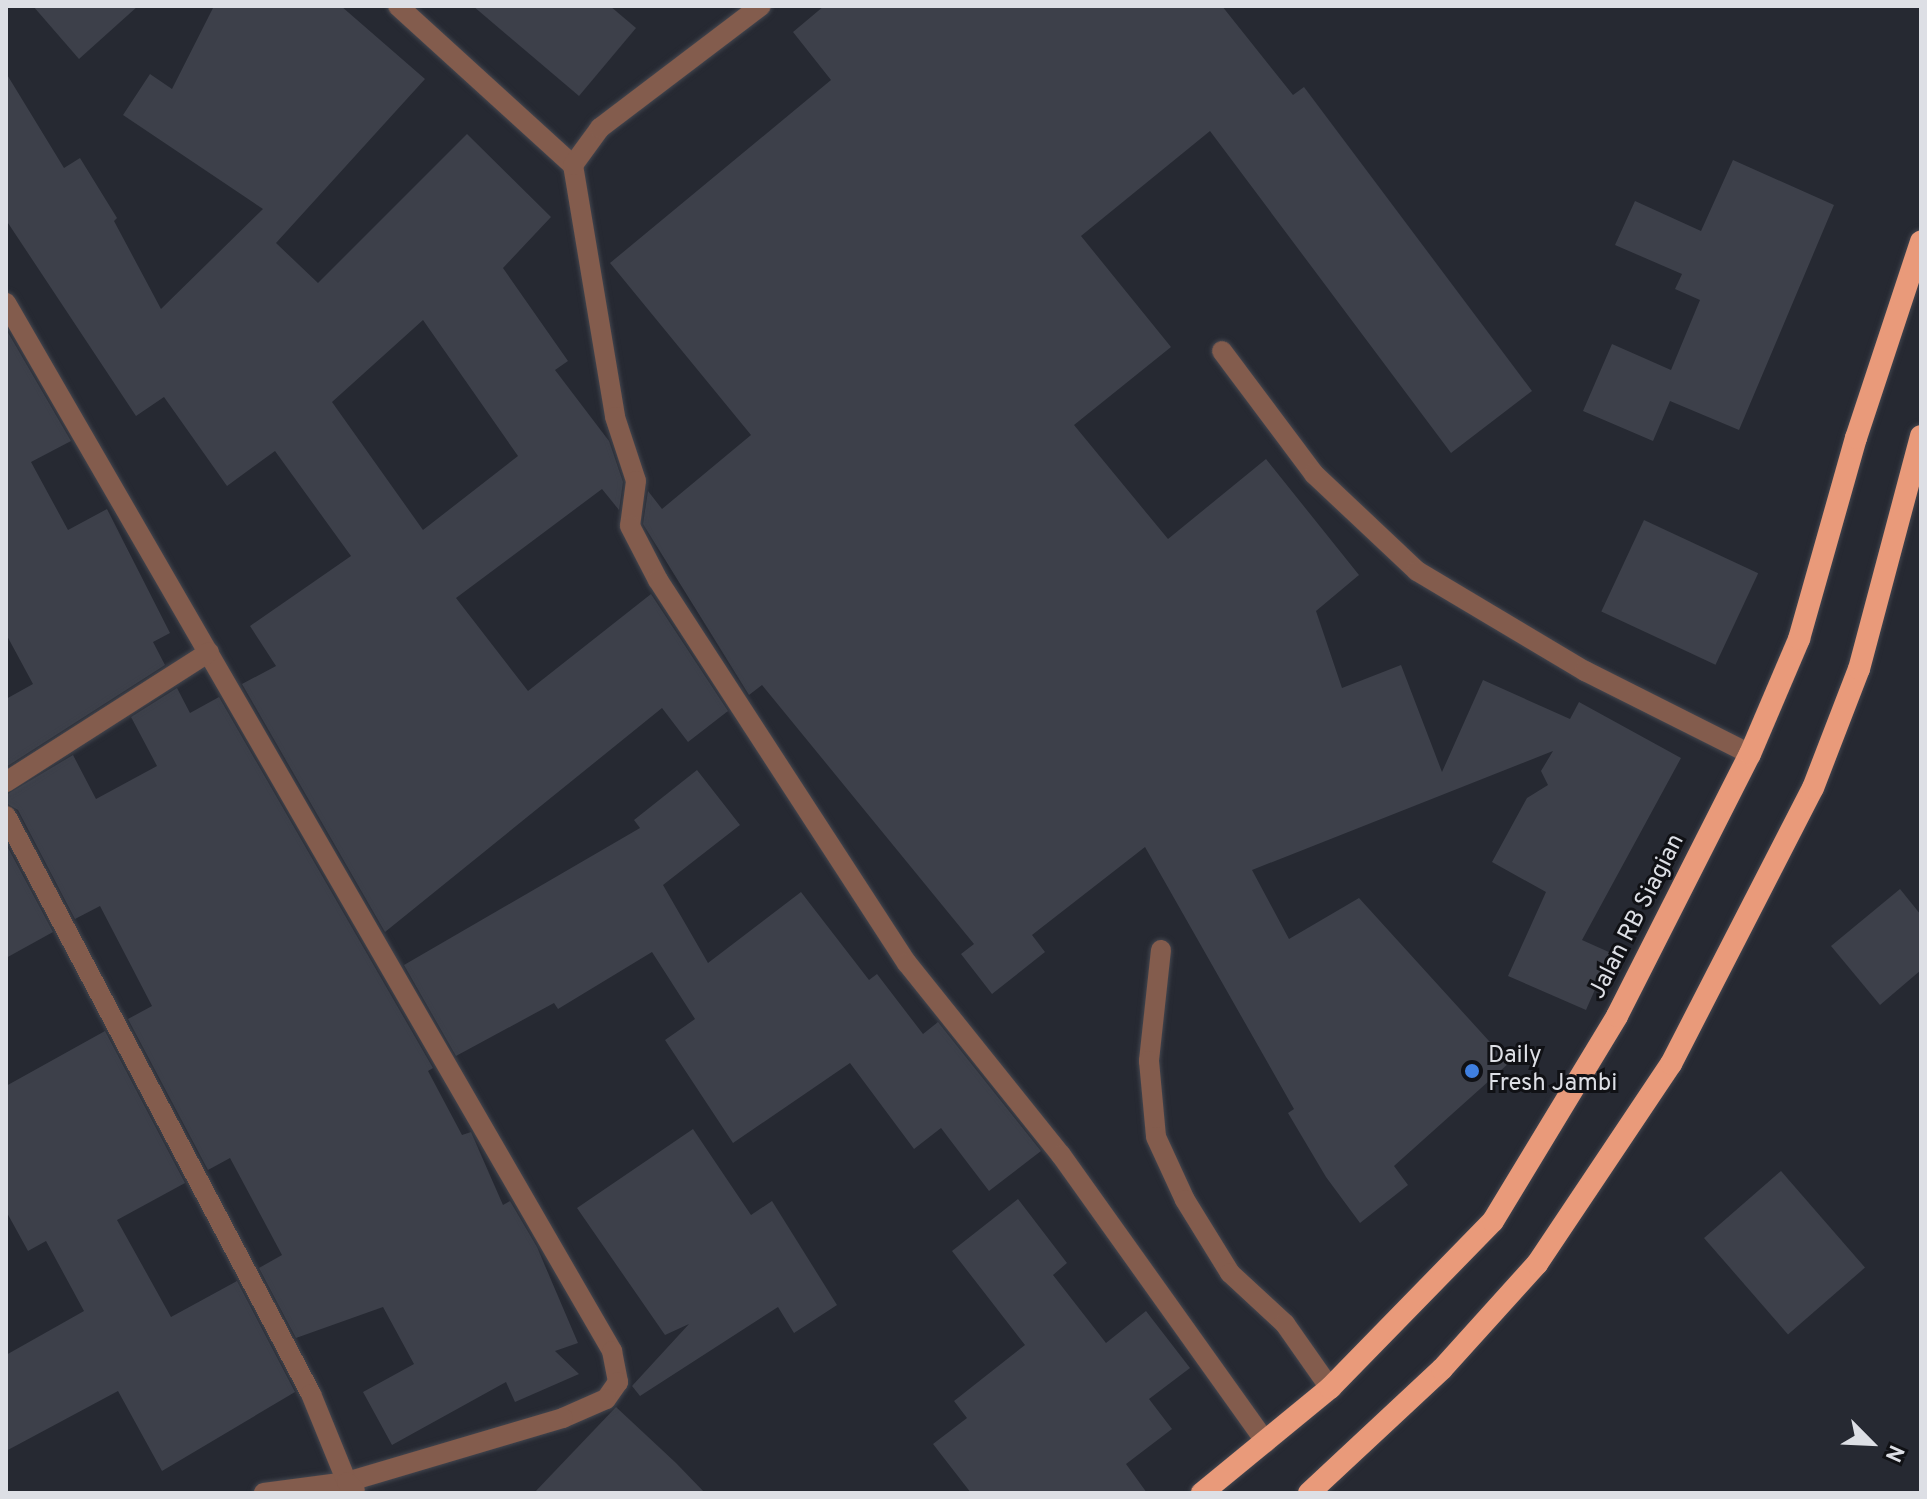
<!DOCTYPE html>
<style>
body{margin:0}
#map{position:relative;width:1927px;height:1499px;overflow:hidden;background:#262932;font-family:Overpass,sans-serif}
div>[style]{position:absolute}
.building>*{inset:0;background:#3d404a;transform-origin:0 0}
.roads{filter:drop-shadow(0 0 2px #43464f) drop-shadow(0 0 2px #43464f)}
.service>*{height:20px;margin:-10px;padding:0 10px;transform-origin:10px;border-radius:10px;background:#835c4d}
.minor>*{height:20px;margin:-10px;padding:0 10px;transform-origin:10px;border-radius:10px;background:#835c4d}
.trunk>*{height:22px;margin:-11px;padding:0 11px;transform-origin:11px;border-radius:11px;background:#e99a7a}
.dots>*{width:22px;height:22px;translate:-50% -50%;box-sizing:border-box;border:4px solid #101115;border-radius:50%}
span{translate:-50% -50%;white-space:nowrap;text-align:center;line-height:1.15;-webkit-text-stroke:6px #101115;paint-order:stroke}
.street-label{font-size:24px;color:#dddfe5}
.poi-label{font-size:24px;color:#dddfe5}
.left{translate:0 -50%;text-align:left}
.frame{position:absolute;inset:0;border:8px solid #dddfe5;pointer-events:none}
.north{position:absolute;left:1831px;top:1403px;width:80px;height:80px;-webkit-text-stroke:6px #101115;paint-order:stroke;rotate:114deg;font-size:22px;font-weight:700;line-height:32px;text-align:center;color:#dddfe5}
.north::after{content:'';display:block;margin:auto;width:28px;height:36px;background:#dddfe5;clip-path:polygon(50% 0,100% 100%,50% 72%,0 100%)}
</style>
<div id="map">
<div class="building">
<div style="clip-path:polygon(33px 6px,138px 6px,79px 59px)"></div>
<div style="clip-path:polygon(evenodd,214px 6px,341px 6px,425px 79px,276px 243px,318px 283px,467px 134px,551px 217px,503px 268px,568px 361px,555px 370px,609px 441px,623px 482px,619px 510px,602px 489px,456px 598px,528px 691px,651px 594px,728px 711px,688px 742px,662px 708px,385px 932px,242px 684px,276px 666px,250px 626px,351px 556px,275px 451px,227px 486px,164px 397px,136px 416px,6px 220px,6px 73px,64px 168px,80px 158px,117px 218px,114px 221px,161px 309px,263px 209px,123px 115px,150px 74px,172px 89px,214px 6px,423px 320px,518px 456px,423px 530px,332px 402px,423px 320px)"></div>
<div style="clip-path:polygon(473px 6px,610px 6px,636px 28px,579px 96px)"></div>
<div style="clip-path:polygon(824px 6px,1222px 6px,1293px 95px,1304px 87px,1532px 391px,1451px 453px,1210px 131px,1081px 236px,1171px 347px,1074px 425px,1168px 539px,1266px 459px,1359px 575px,1316px 611px,1342px 688px,1401px 665px,1442px 772px,1483px 680px,1570px 719px,1579px 702px,1681px 758px,1582px 940px,1611px 953px,1586px 1010px,1508px 976px,1546px 892px,1492px 862px,1527px 798px,1548px 785px,1541px 771px,1553px 751px,1252px 870px,1289px 939px,1359px 898px,1509px 1063px,1394px 1166px,1408px 1185px,1360px 1223px,1326px 1177px,1288px 1113px,1294px 1109px,1145px 847px,1032px 935px,1045px 952px,992px 994px,961px 954px,974px 944px,762px 685px,749px 695px,643px 524px,648px 491px,662px 509px,751px 435px,610px 263px,831px 80px,793px 32px)"></div>
<div style="clip-path:polygon(1733px 160px,1834px 205px,1739px 430px,1670px 401px,1653px 441px,1583px 411px,1612px 344px,1671px 370px,1700px 300px,1675px 289px,1682px 274px,1615px 245px,1635px 201px,1701px 231px)"></div>
<div style="clip-path:polygon(6px 329px,71px 441px,31px 462px,68px 530px,107px 509px,170px 633px,153px 642px,165px 665px,6px 767px,6px 699px,33px 684px,6px 634px)"></div>
<div style="left:1644px;top:520px;width:126px;height:101px;rotate:25deg"></div>
<div style="clip-path:polygon(177px 688px,190px 713px,219px 697px,433px 1068px,428px 1071px,462px 1135px,471px 1132px,503px 1205px,510px 1201px,537px 1247px,578px 1343px,555px 1351px,579px 1374px,515px 1402px,506px 1382px,392px 1445px,363px 1392px,414px 1364px,383px 1307px,296px 1338px,259px 1268px,282px 1255px,230px 1158px,208px 1170px,128px 1019px,152px 1006px,100px 906px,75px 919px,18px 810px,6px 803px,6px 795px,73px 755px,96px 799px,157px 766px,131px 717px)"></div>
<div style="clip-path:polygon(697px 770px,740px 825px,663px 885px,708px 963px,801px 892px,869px 980px,877px 974px,923px 1034px,938px 1022px,1041px 1151px,989px 1191px,941px 1128px,914px 1149px,850px 1063px,733px 1143px,665px 1040px,695px 1019px,652px 952px,558px 1009px,554px 1003px,456px 1056px,404px 965px,640px 828px,634px 820px)"></div>
<div style="clip-path:polygon(6px 844px,53px 932px,6px 958px)"></div>
<div style="clip-path:polygon(1900px 889px,1921px 915px,1921px 970px,1880px 1005px,1831px 946px)"></div>
<div style="clip-path:polygon(105px 1031px,185px 1183px,117px 1220px,171px 1317px,237px 1281px,295px 1392px,162px 1471px,118px 1391px,6px 1451px,6px 1355px,84px 1311px,46px 1241px,28px 1251px,6px 1211px,6px 1086px)"></div>
<div style="clip-path:polygon(693px 1129px,751px 1215px,772px 1201px,837px 1305px,794px 1333px,778px 1307px,640px 1396px,632px 1386px,689px 1324px,665px 1335px,577px 1208px)"></div>
<div style="left:1781px;top:1171px;width:128px;height:102px;rotate:49deg"></div>
<div style="clip-path:polygon(1018px 1199px,1067px 1263px,1053px 1275px,1106px 1343px,1146px 1311px,1190px 1368px,1149px 1399px,1172px 1429px,1126px 1464px,1147px 1493px,971px 1493px,933px 1444px,967px 1418px,954px 1401px,1025px 1345px,952px 1251px)"></div>
<div style="clip-path:polygon(616px 1407px,676px 1463px,705px 1493px,534px 1493px)"></div>
</div>
<div class="roads">
<div class="service">
<div style="left:1222px;top:351px;width:154px;rotate:53.2deg"></div>
<div style="left:1314px;top:474px;width:141px;rotate:43.3deg"></div>
<div style="left:1417px;top:571px;width:196px;rotate:30.8deg"></div>
<div style="left:1585px;top:671px;width:185px;rotate:26.7deg"></div>
<div style="left:1161px;top:950px;width:112px;rotate:96.2deg"></div>
<div style="left:1149px;top:1061px;width:76px;rotate:84.7deg"></div>
<div style="left:1156px;top:1137px;width:69px;rotate:65.3deg"></div>
<div style="left:1185px;top:1200px;width:86px;rotate:58.3deg"></div>
<div style="left:1230px;top:1273px;width:75px;rotate:42.8deg"></div>
<div style="left:1285px;top:1324px;width:78px;rotate:54.9deg"></div>
</div>
<div class="minor">
<div style="left:398px;top:6px;width:236px;rotate:42.3deg"></div>
<div style="left:573px;top:165px;width:255px;rotate:80.5deg"></div>
<div style="left:615px;top:417px;width:67px;rotate:71.8deg"></div>
<div style="left:636px;top:481px;width:45px;rotate:97.6deg"></div>
<div style="left:630px;top:526px;width:61px;rotate:62.6deg"></div>
<div style="left:658px;top:580px;width:457px;rotate:57deg"></div>
<div style="left:907px;top:963px;width:246px;rotate:51.3deg"></div>
<div style="left:1061px;top:1155px;width:353px;rotate:54.5deg"></div>
<div style="left:573px;top:165px;width:46px;rotate:-53.9deg"></div>
<div style="left:600px;top:128px;width:202px;rotate:-37.2deg"></div>
<div style="left:6px;top:303px;width:1211px;rotate:59.96deg"></div>
<div style="left:612px;top:1351px;width:32px;rotate:79deg"></div>
<div style="left:618px;top:1382px;width:21px;rotate:125deg"></div>
<div style="left:606px;top:1399px;width:47px;rotate:156.2deg"></div>
<div style="left:563px;top:1418px;width:225px;rotate:163.5deg"></div>
<div style="left:347px;top:1482px;width:84px;rotate:172.5deg"></div>
<div style="left:6px;top:782px;width:241px;rotate:-32.6deg"></div>
<div style="left:6px;top:816px;width:654px;rotate:62.18deg"></div>
<div style="left:311px;top:1394px;width:95px;rotate:67.8deg"></div>
<div style="left:347px;top:1482px;width:11px;rotate:45deg"></div>
</div>
<div class="trunk">
<div style="left:1202px;top:1493px;width:166px;rotate:-39.4deg"></div>
<div style="left:1330px;top:1388px;width:233px;rotate:-45.7deg"></div>
<div style="left:1493px;top:1221px;width:240px;rotate:-58.8deg"></div>
<div style="left:1617px;top:1016px;width:294px;rotate:-63.1deg"></div>
<div style="left:1750px;top:754px;width:125px;rotate:-66.9deg"></div>
<div style="left:1799px;top:639px;width:209px;rotate:-74.2deg"></div>
<div style="left:1856px;top:438px;width:207px;rotate:-71.7deg"></div>
<div style="left:1309px;top:1493px;width:182px;rotate:-43deg"></div>
<div style="left:1442px;top:1369px;width:142px;rotate:-47.9deg"></div>
<div style="left:1537px;top:1264px;width:241px;rotate:-56.2deg"></div>
<div style="left:1671px;top:1064px;width:310px;rotate:-62.8deg"></div>
<div style="left:1813px;top:788px;width:128px;rotate:-68.9deg"></div>
<div style="left:1859px;top:669px;width:241px;rotate:-75.1deg"></div>
</div>
</div>
<div class="dots">
<div style="left:1472px;top:1071px;background:#3f7fe0"></div>
</div>
<div class="street-label">
<span style="left:1638px;top:917px;rotate:-63deg">Jalan RB Siagian</span>
</div>
<div class="poi-label">
<span class="left" style="left:1488px;top:1071px">Daily<br>Fresh Jambi</span>
</div>
<div class="frame"></div>
<div class="north">N</div>
</div>
